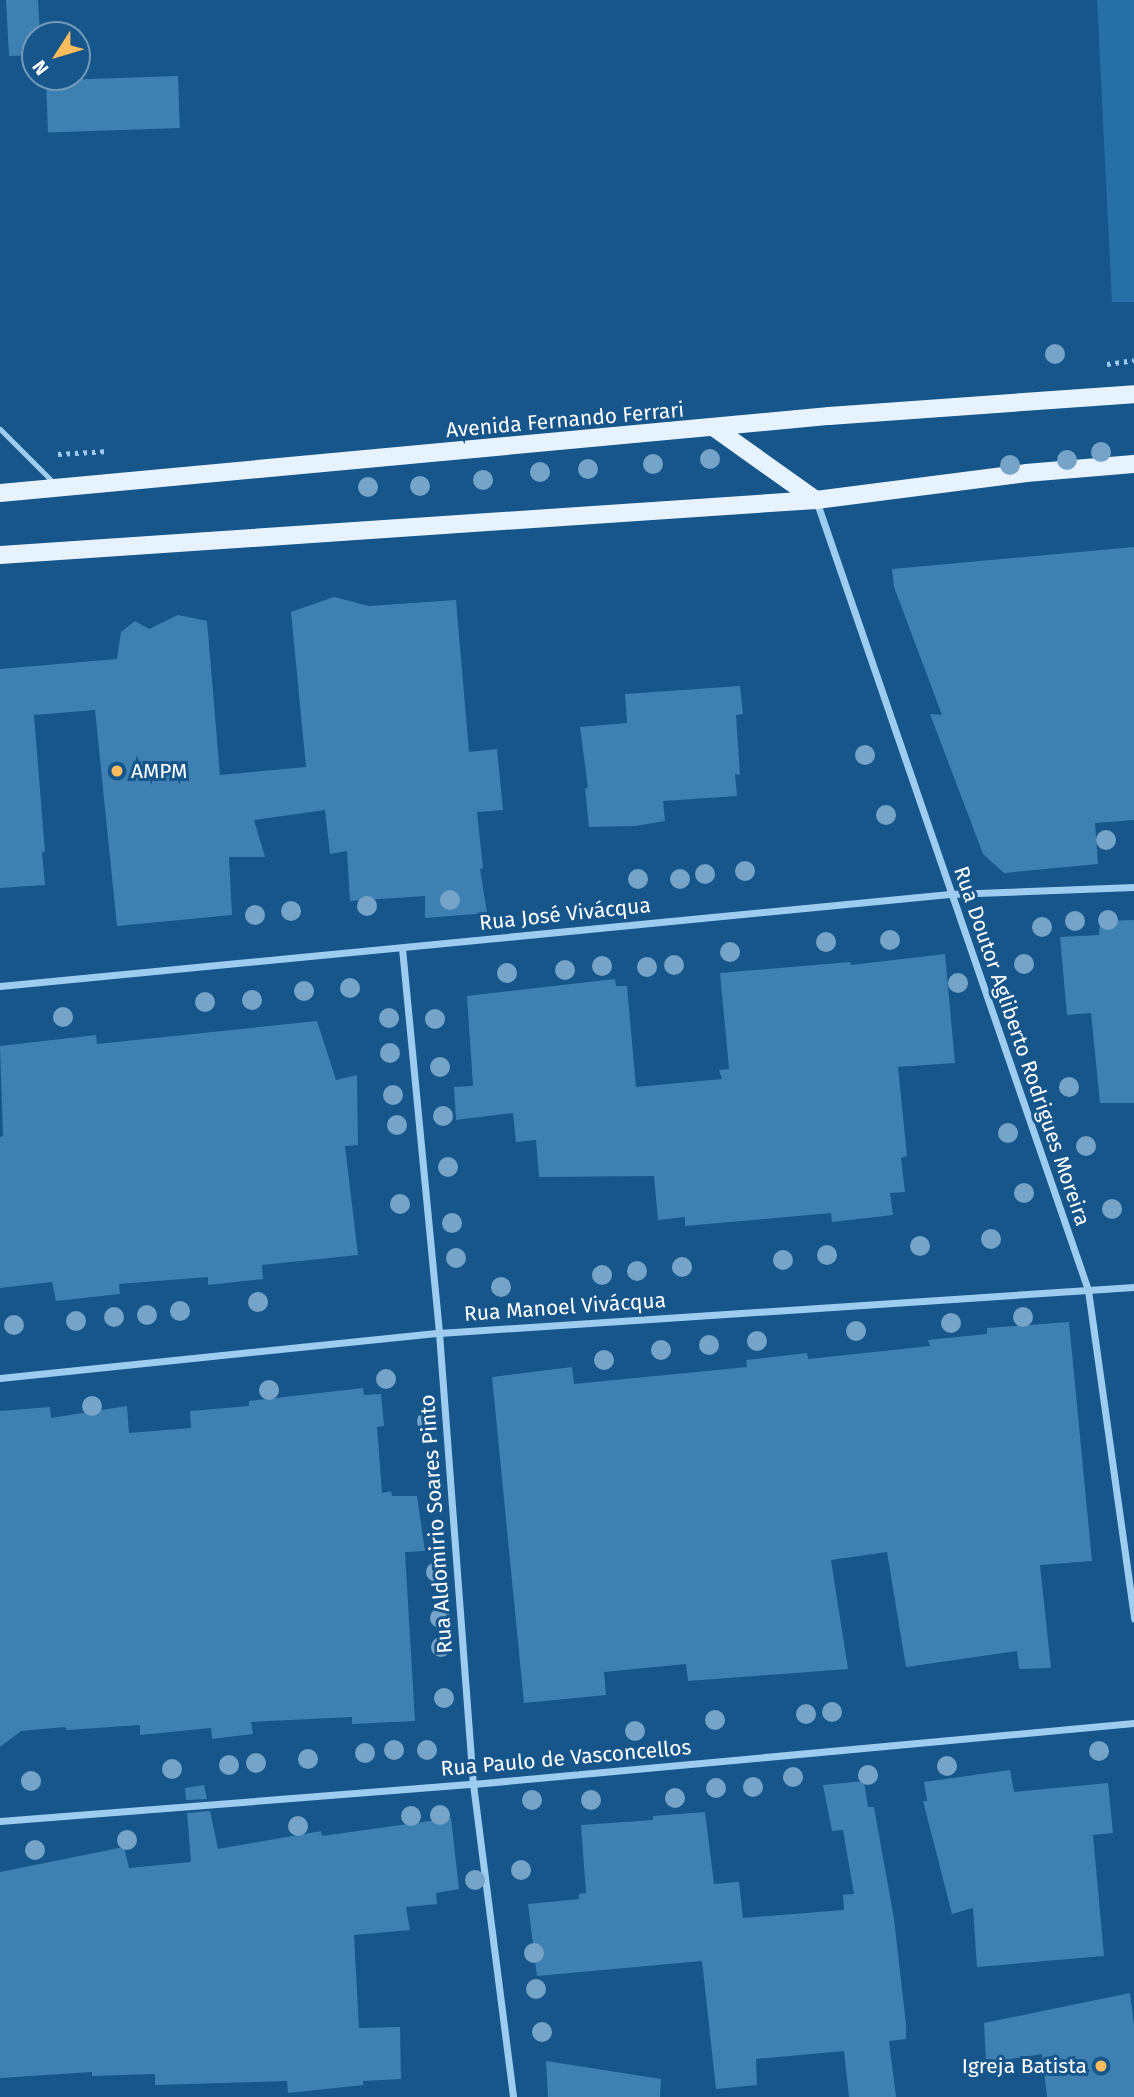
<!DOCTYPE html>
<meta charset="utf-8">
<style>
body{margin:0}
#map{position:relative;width:1134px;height:2097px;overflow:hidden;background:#16568a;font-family:"Fira Sans",sans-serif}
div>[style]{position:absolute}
.green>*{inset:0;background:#266fa7}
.building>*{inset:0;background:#3e80b2;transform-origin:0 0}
.path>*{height:4.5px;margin-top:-2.25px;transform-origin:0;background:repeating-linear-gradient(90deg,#9eccef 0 3.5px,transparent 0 8.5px)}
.lane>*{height:5px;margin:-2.5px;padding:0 2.5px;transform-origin:2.5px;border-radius:2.5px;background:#9eccef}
.street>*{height:7px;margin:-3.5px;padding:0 3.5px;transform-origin:3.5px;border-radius:3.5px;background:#9eccef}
.primary>*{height:18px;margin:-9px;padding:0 9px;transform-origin:9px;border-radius:9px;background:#e6f3ff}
.trees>*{width:20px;height:20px;margin:-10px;border-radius:50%;background:#76a4c8}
.dots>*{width:19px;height:19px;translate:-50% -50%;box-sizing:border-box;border:4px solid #16568a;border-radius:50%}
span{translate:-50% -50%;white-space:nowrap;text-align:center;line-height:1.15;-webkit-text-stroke:6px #16568a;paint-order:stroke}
.street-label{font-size:21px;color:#fff}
.poi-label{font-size:21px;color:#fff}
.left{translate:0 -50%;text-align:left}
.right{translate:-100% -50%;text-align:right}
.north{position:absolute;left:21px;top:21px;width:70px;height:70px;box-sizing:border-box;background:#16568a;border:2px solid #739ab9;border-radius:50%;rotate:233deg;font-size:19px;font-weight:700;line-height:28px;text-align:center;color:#fff}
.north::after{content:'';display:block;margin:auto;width:24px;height:32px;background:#ffbc5c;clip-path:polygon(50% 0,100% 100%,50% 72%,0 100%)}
</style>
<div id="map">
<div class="green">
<div style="clip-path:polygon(1097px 0,1134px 0,1134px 302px,1112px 302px)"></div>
</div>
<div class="building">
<div style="clip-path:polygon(6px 0,38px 0,40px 35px,35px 35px,35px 55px,9px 56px)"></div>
<div style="left:178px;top:76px;width:52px;height:132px;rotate:88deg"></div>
<div style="clip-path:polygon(1134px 547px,1134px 820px,1095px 823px,1098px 864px,1004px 873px,983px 854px,930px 714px,942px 715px,894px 587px,892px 569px)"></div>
<div style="clip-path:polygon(334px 597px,369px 606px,456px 600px,469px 752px,497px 749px,503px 810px,477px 812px,483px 868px,480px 869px,487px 913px,425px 918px,425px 896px,350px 901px,347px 851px,330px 854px,325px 810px,254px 820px,265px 857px,229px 857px,232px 915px,117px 926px,95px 710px,34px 715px,45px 852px,42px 852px,45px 885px,0 888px,0 669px,117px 659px,121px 632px,135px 621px,149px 629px,178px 615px,207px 621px,220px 775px,306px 767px,291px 612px)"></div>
<div style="clip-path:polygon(740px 686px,743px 714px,736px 715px,740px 775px,735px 774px,737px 796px,663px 801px,665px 821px,635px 826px,589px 827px,585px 788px,588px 788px,580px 727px,627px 723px,625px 694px)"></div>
<div style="clip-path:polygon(1134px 920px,1134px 1103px,1100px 1103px,1091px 1013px,1067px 1015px,1060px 937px,1099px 935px,1100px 921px)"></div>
<div style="clip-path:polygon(945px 954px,955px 1063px,898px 1067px,907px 1156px,901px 1158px,905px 1192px,890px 1193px,893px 1215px,832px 1222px,831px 1213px,685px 1226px,685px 1217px,658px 1220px,654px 1176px,539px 1177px,536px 1140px,516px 1142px,513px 1113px,456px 1120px,454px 1087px,473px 1086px,467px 996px,615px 979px,616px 986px,627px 986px,636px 1087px,722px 1079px,719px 1070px,729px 1069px,720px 973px,850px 962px,851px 965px)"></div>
<div style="clip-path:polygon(317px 1021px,336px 1080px,357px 1075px,358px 1145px,345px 1146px,358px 1255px,262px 1265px,263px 1279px,208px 1285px,208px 1277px,119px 1284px,120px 1294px,56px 1301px,52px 1282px,0 1288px,0 1137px,3px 1136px,0 1046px,96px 1035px,97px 1044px)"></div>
<div style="clip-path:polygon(1069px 1322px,1092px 1561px,1040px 1565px,1051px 1668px,1019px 1669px,1017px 1651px,906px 1667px,887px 1552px,831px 1560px,848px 1669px,688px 1681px,686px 1664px,604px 1672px,606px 1695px,524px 1703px,492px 1377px,572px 1367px,574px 1384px,747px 1367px,746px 1360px,807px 1353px,808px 1359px,930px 1346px,928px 1340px,987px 1334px,987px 1328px)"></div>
<div style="clip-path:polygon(363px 1388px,364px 1395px,381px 1394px,384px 1426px,377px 1427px,382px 1493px,391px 1491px,392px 1496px,417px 1496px,425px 1551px,405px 1552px,415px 1721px,352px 1724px,352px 1717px,251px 1722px,253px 1734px,212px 1739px,211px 1728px,140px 1735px,140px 1725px,67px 1730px,65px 1727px,21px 1731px,0 1747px,0 1411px,50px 1407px,51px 1418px,127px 1406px,129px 1433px,191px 1428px,190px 1411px,249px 1406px,249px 1401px)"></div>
<div style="clip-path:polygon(1010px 1770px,1014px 1792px,1108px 1783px,1113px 1833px,1093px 1835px,1104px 1956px,977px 1967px,973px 1908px,952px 1914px,923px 1801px,927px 1801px,924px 1782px)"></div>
<div style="clip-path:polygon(864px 1781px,868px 1807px,874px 1807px,894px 1919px,906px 2024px,906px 2039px,889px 2041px,896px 2097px,849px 2097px,844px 2051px,756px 2059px,757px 2085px,716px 2089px,702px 1961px,537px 1976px,528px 1904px,579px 1899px,579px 1894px,586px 1893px,581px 1825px,653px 1820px,653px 1816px,705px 1812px,714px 1884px,739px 1882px,743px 1918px,844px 1910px,843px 1895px,854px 1894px,843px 1830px,832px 1831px,823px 1785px)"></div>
<div style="clip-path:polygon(204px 1785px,207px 1799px,186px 1800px,185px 1788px)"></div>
<div style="clip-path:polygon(210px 1811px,218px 1849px,321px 1831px,322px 1836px,451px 1818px,459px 1889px,436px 1893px,437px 1904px,406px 1907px,410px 1930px,354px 1935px,359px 2028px,400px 2027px,401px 2079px,363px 2081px,363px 2085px,288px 2093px,287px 2081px,155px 2085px,155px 2074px,92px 2076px,92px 2072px,0 2078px,0 1872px,124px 1847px,129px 1868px,191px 1862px,187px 1813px)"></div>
<div style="clip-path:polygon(1130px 1993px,1134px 2025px,1134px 2097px,1047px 2097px,1042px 2054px,986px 2063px,984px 2023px)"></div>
<div style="clip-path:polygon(546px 2061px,661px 2079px,660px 2097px,548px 2097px)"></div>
</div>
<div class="path">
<div style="left:1107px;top:364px;width:27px;rotate:-8deg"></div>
<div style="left:58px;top:454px;width:51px;rotate:-3.4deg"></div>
</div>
<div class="lane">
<div style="left:0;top:429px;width:76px;rotate:45deg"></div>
</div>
<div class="street">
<div style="left:816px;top:500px;width:836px;rotate:71deg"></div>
<div style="left:1088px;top:1290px;width:332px;rotate:82deg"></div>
<div style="left:402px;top:948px;width:387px;rotate:84.5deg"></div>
<div style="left:439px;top:1333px;width:452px;rotate:85.7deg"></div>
<div style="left:473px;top:1784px;width:316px;rotate:82.7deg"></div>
<div style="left:0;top:986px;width:954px;rotate:-5.53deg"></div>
<div style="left:950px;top:894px;width:184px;rotate:-2.2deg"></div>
<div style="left:0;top:1378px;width:441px;rotate:-5.9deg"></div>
<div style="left:439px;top:1333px;width:697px;rotate:-3.79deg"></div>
<div style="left:0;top:1821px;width:474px;rotate:-4.5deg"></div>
<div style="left:473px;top:1784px;width:664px;rotate:-5.27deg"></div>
</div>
<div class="primary">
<div style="left:716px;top:429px;width:123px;rotate:35.4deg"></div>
<div style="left:0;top:493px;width:833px;rotate:-5.31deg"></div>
<div style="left:829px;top:416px;width:306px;rotate:-4.1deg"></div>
<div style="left:0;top:555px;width:818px;rotate:-3.86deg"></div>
<div style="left:816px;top:500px;width:212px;rotate:-7.3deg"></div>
<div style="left:1026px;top:473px;width:108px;rotate:-4.8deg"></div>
</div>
<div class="trees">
<div style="left:1055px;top:354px"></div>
<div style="left:1101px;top:452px"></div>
<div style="left:710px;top:459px"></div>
<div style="left:1067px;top:460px"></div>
<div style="left:653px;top:464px"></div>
<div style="left:1010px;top:465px"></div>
<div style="left:588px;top:469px"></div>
<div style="left:540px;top:472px"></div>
<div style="left:483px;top:480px"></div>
<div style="left:420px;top:486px"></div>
<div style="left:368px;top:487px"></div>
<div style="left:865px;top:755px"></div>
<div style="left:886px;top:815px"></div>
<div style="left:1106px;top:840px"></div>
<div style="left:745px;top:871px"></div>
<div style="left:705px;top:874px"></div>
<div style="left:638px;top:879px"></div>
<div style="left:680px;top:879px"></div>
<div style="left:450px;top:900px"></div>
<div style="left:367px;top:906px"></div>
<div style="left:291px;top:911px"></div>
<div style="left:255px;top:915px"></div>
<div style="left:1108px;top:920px"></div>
<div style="left:1075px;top:921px"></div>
<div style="left:1042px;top:927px"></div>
<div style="left:890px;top:940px"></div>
<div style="left:826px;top:942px"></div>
<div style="left:730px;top:952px"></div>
<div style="left:1024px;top:964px"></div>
<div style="left:674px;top:965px"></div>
<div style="left:602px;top:966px"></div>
<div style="left:647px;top:967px"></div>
<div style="left:565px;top:970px"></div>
<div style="left:507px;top:973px"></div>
<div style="left:958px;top:983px"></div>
<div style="left:350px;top:988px"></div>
<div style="left:304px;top:991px"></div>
<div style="left:252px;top:1000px"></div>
<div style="left:205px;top:1002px"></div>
<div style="left:63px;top:1017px"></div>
<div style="left:389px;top:1018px"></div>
<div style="left:435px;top:1019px"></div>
<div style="left:390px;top:1053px"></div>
<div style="left:440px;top:1067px"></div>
<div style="left:1069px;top:1087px"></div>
<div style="left:393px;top:1095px"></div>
<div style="left:443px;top:1116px"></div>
<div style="left:397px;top:1125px"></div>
<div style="left:1008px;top:1133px"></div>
<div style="left:1086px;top:1146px"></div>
<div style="left:448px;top:1167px"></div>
<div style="left:1024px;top:1193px"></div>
<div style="left:400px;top:1204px"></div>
<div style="left:1112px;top:1209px"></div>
<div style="left:452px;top:1223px"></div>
<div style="left:991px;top:1239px"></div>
<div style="left:920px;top:1246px"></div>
<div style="left:827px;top:1255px"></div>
<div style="left:456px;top:1258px"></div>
<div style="left:783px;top:1260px"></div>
<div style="left:682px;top:1267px"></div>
<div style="left:637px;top:1271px"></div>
<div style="left:602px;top:1275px"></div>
<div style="left:501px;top:1287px"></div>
<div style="left:258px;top:1302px"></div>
<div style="left:180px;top:1311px"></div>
<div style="left:147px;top:1315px"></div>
<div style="left:114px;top:1317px"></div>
<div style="left:1023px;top:1317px"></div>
<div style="left:76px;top:1321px"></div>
<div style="left:951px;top:1323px"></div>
<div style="left:14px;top:1325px"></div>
<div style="left:856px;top:1331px"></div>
<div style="left:757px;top:1341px"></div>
<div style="left:709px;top:1345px"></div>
<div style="left:661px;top:1350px"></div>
<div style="left:604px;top:1360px"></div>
<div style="left:386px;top:1379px"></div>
<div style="left:269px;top:1390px"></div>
<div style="left:92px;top:1406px"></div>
<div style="left:427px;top:1421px"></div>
<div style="left:436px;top:1572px"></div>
<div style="left:440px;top:1618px"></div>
<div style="left:441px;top:1647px"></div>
<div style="left:444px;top:1698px"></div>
<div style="left:832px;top:1712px"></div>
<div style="left:806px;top:1714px"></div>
<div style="left:715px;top:1720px"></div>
<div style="left:635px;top:1731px"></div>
<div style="left:394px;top:1750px"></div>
<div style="left:427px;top:1750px"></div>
<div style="left:1099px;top:1751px"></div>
<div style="left:365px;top:1753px"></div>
<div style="left:308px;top:1759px"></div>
<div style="left:256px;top:1763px"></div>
<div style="left:229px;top:1765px"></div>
<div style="left:947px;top:1766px"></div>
<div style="left:172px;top:1769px"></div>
<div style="left:868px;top:1775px"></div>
<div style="left:793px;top:1777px"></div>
<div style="left:31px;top:1781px"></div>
<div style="left:753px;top:1787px"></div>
<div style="left:716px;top:1788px"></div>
<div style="left:675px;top:1798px"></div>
<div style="left:532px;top:1800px"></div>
<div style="left:591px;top:1800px"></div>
<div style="left:440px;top:1815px"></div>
<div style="left:411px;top:1816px"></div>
<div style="left:298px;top:1826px"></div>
<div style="left:127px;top:1840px"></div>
<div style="left:35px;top:1850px"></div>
<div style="left:521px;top:1870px"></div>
<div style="left:475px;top:1880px"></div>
<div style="left:534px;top:1953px"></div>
<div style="left:536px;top:1989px"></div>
<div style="left:542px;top:2032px"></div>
</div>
<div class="dots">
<div style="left:117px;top:771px;background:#ffbc5c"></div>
<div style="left:1101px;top:2066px;background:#ffbc5c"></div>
</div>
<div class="street-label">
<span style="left:565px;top:420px;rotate:-5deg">Avenida Fernando Ferrari</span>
<span style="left:565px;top:914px;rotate:-6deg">Rua José Vivácqua</span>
<span style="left:1022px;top:1046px;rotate:71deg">Rua Doutor Agliberto Rodrigues Moreira</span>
<span style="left:565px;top:1307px;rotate:-4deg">Rua Manoel Vivácqua</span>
<span style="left:436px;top:1524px;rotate:-94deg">Rua Aldomirio Soares Pinto</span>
<span style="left:566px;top:1758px;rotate:-5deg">Rua Paulo de Vasconcellos</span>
</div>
<div class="poi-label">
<span class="left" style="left:131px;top:771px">AMPM</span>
<span class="right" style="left:1087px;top:2066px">Igreja Batista</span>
</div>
<div class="north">N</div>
</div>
